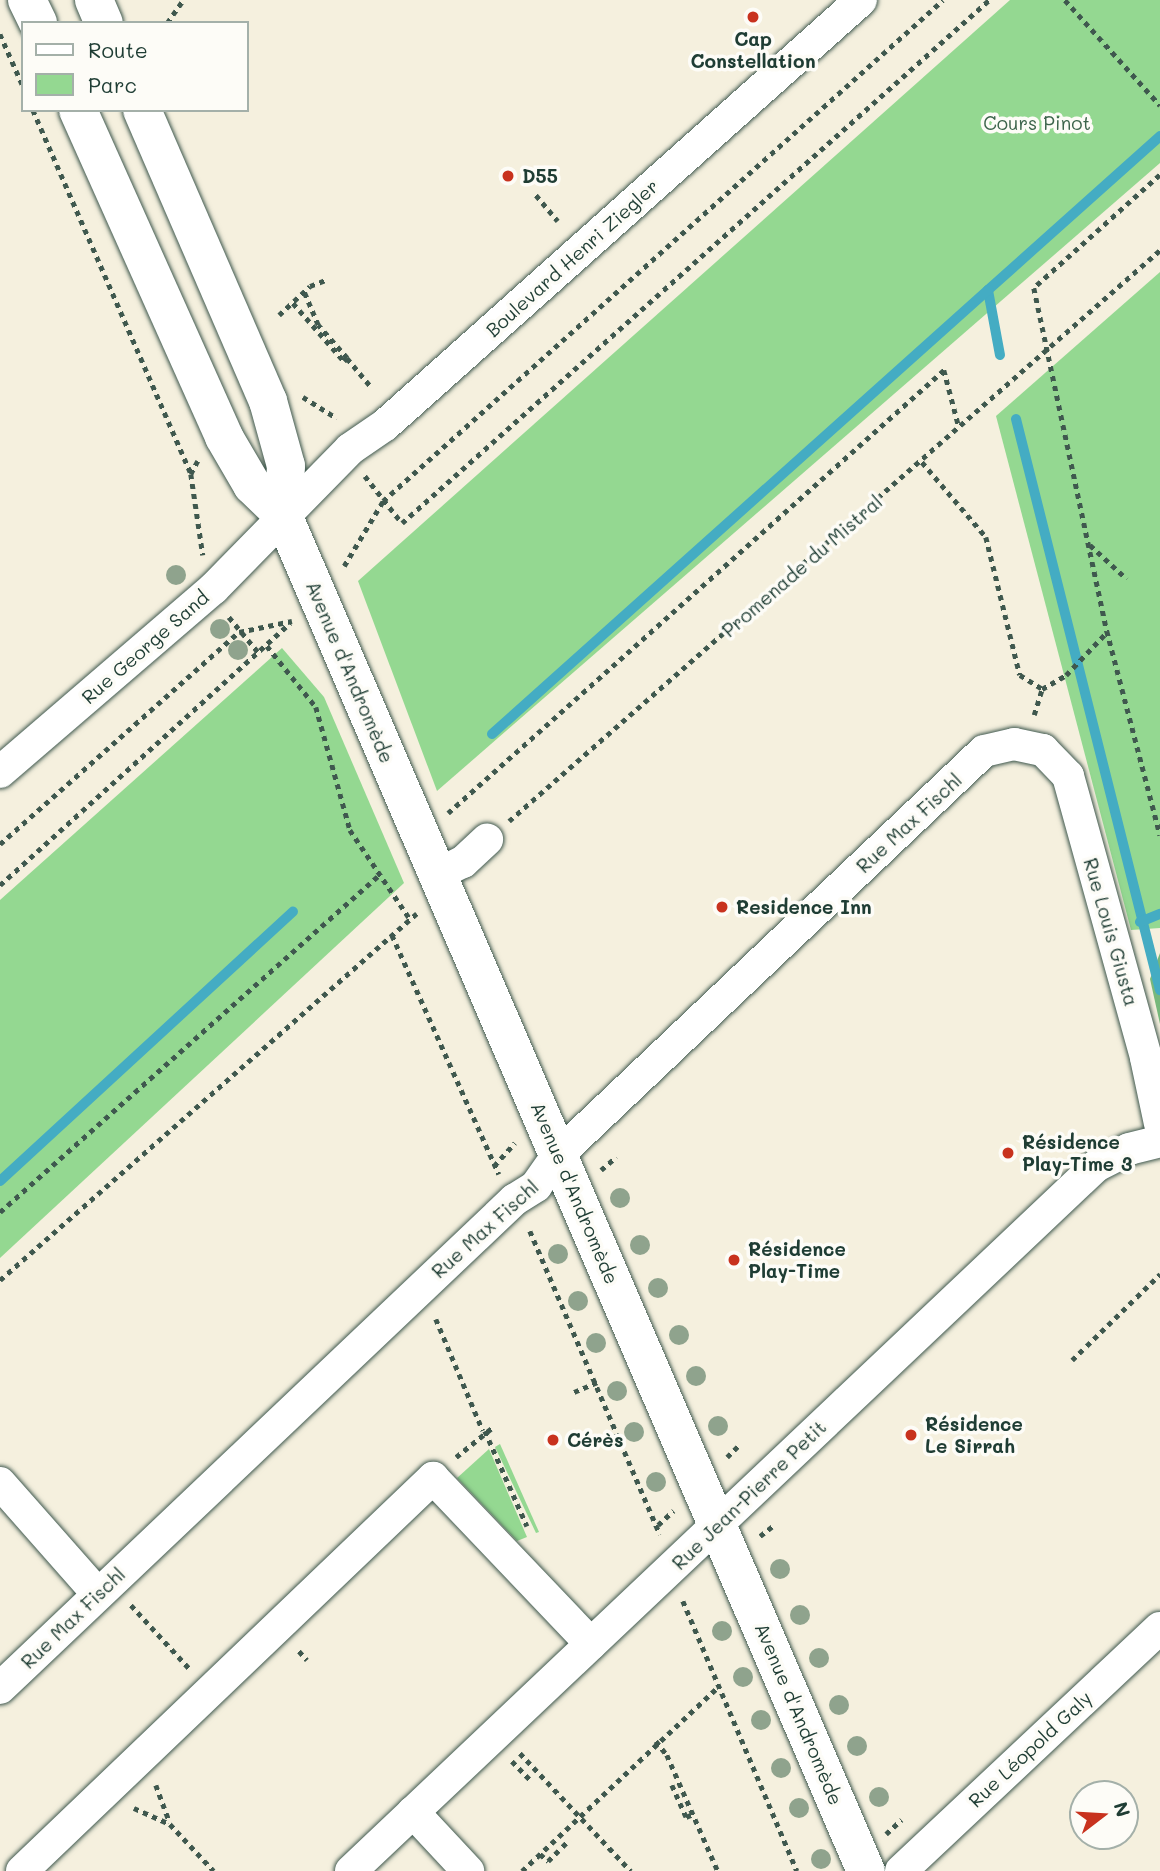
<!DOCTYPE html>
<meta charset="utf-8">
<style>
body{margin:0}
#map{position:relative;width:1160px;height:1871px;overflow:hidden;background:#f5f0de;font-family:Mali,sans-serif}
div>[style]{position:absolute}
.green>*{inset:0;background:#94d891}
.forest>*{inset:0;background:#77b87b}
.stream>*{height:10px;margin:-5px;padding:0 5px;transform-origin:5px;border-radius:5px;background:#44acc3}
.path>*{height:4.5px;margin-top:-2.25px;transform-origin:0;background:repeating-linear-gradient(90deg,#3f584e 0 5px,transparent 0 10px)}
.roads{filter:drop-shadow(0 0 2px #3f584e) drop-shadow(0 0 2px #3f584e)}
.street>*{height:32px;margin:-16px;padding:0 16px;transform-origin:16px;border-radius:16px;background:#fff}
.secondary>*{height:38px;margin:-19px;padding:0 19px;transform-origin:19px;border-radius:19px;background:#fff}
.trees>*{width:20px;height:20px;margin:-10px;border-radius:50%;background:#8fa38d}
.dots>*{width:19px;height:19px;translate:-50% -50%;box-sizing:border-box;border:4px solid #fdfcf7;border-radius:50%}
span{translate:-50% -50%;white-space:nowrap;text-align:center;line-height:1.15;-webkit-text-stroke:7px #fdfcf7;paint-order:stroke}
.poi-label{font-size:19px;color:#1f3d34;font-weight:700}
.left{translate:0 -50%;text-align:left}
.park-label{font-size:19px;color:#3c644b}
.street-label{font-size:19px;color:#1f3d34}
.legend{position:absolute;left:21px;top:21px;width:228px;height:91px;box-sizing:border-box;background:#fdfcf7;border:2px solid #a4b0a9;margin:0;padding:9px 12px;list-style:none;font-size:21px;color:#1f3d34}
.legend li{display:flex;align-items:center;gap:14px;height:35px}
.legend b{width:35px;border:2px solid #a4b0a9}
.north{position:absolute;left:1069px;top:1780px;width:70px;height:70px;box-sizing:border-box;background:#fdfcf7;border:2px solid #a4b0a9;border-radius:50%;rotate:73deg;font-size:19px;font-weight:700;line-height:28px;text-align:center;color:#1f3d34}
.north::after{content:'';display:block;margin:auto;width:24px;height:32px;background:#c8321e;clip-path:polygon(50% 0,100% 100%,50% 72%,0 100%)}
</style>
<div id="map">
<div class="green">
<div style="clip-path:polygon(1010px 0,1160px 0,1160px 163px,437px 791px,358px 581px)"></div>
<div style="clip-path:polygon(1160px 272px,1160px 928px,1131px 930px,996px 416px)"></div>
<div style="clip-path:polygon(282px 648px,324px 697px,404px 883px,0 1258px,0 900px)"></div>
<div style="clip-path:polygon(500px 1444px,539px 1532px,536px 1533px,495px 1447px)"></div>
<div style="clip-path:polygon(489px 1449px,527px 1537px,517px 1541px,457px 1478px)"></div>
</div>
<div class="forest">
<div style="clip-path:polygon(1160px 953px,1160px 1024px,1150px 979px)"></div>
</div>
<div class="stream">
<div style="left:1000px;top:355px;width:66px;rotate:-100.5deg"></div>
<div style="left:988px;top:290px;width:231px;rotate:-41.8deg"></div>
<div style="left:1016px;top:419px;width:589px;rotate:75.85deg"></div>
<div style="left:492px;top:734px;width:666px;rotate:-41.83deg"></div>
<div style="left:1140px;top:922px;width:22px;rotate:-22deg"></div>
<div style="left:0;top:1181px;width:398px;rotate:-42.6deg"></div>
</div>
<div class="path">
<div style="left:1065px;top:0;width:142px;rotate:47.9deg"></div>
<div style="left:167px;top:23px;width:28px;rotate:-55deg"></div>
<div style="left:0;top:34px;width:57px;rotate:66.1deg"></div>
<div style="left:33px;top:110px;width:397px;rotate:66.5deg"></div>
<div style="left:1160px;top:175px;width:169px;rotate:138.1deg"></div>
<div style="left:1034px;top:288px;width:351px;rotate:78deg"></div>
<div style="left:1107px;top:631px;width:211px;rotate:75.4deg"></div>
<div style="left:536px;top:195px;width:34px;rotate:50deg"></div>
<div style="left:293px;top:303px;width:77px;rotate:48.7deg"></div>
<div style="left:344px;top:361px;width:4px;rotate:-45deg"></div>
<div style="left:347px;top:358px;width:44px;rotate:-131.3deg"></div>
<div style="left:318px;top:325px;width:36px;rotate:-113deg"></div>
<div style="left:279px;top:315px;width:42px;rotate:-43.1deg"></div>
<div style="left:310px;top:286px;width:17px;rotate:-21deg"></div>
<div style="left:347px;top:358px;width:39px;rotate:50deg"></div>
<div style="left:303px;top:397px;width:40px;rotate:32deg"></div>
<div style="left:198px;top:461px;width:15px;rotate:118deg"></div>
<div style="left:191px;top:474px;width:82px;rotate:81.6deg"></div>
<div style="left:922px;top:462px;width:99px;rotate:49.5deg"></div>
<div style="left:986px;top:537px;width:142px;rotate:76.2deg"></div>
<div style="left:1020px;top:675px;width:26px;rotate:32deg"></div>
<div style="left:1042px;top:689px;width:28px;rotate:-30deg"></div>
<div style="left:1066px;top:675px;width:59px;rotate:-46.4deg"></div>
<div style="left:365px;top:476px;width:60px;rotate:51.8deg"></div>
<div style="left:402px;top:523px;width:786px;rotate:-41.7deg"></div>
<div style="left:1090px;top:545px;width:50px;rotate:42.6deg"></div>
<div style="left:344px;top:566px;width:76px;rotate:-59deg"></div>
<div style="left:383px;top:501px;width:751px;rotate:-41.82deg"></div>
<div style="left:229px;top:617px;width:47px;rotate:50.2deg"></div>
<div style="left:267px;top:646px;width:78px;rotate:51.2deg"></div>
<div style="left:316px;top:707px;width:128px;rotate:74.5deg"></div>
<div style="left:350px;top:830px;width:107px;rotate:56deg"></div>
<div style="left:1034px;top:715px;width:27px;rotate:-73deg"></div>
<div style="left:448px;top:813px;width:665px;rotate:-41.77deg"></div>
<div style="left:944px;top:370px;width:59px;rotate:75.3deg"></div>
<div style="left:509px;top:821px;width:866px;rotate:-41.25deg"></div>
<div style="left:0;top:844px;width:319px;rotate:-41.6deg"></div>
<div style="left:239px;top:632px;width:54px;rotate:-11.7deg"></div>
<div style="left:0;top:885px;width:391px;rotate:-42.1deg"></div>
<div style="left:392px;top:935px;width:262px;rotate:65.9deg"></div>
<div style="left:494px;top:1166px;width:31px;rotate:-48deg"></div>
<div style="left:601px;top:1170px;width:20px;rotate:-41deg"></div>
<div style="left:0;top:1212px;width:507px;rotate:-41.64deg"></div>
<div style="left:530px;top:1231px;width:330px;rotate:66.8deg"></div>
<div style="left:0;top:1280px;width:555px;rotate:-41.35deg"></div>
<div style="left:436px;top:1319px;width:121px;rotate:67.2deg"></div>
<div style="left:1072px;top:1360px;width:123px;rotate:-44.3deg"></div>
<div style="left:574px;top:1392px;width:25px;rotate:-23deg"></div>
<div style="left:485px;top:1431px;width:104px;rotate:66.1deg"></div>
<div style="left:456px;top:1457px;width:48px;rotate:-39deg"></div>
<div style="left:727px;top:1457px;width:17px;rotate:-45deg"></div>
<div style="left:658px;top:1525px;width:21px;rotate:-43deg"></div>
<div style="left:760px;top:1536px;width:16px;rotate:-38deg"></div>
<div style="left:683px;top:1601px;width:293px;rotate:67.1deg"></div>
<div style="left:131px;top:1605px;width:86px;rotate:47.4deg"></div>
<div style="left:299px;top:1651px;width:12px;rotate:48deg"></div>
<div style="left:656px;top:1741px;width:18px;rotate:52deg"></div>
<div style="left:667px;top:1755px;width:127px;rotate:66.3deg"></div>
<div style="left:520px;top:1753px;width:162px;rotate:46.8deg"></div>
<div style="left:512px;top:1761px;width:28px;rotate:46deg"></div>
<div style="left:156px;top:1785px;width:40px;rotate:69.8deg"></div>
<div style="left:672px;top:1785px;width:35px;rotate:66deg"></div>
<div style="left:686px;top:1817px;width:8px;rotate:-23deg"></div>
<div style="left:134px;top:1808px;width:39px;rotate:24deg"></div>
<div style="left:170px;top:1824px;width:64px;rotate:46.9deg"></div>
<div style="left:886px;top:1834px;width:21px;rotate:-43deg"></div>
<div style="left:540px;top:1854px;width:11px;rotate:41deg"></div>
<div style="left:548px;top:1861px;width:30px;rotate:-45deg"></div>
<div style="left:522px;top:1871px;width:270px;rotate:-43.2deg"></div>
</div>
<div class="roads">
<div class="street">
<div style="left:0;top:772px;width:281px;rotate:-40.7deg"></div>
<div style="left:213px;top:589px;width:196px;rotate:-45.6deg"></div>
<div style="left:350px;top:449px;width:42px;rotate:-34.4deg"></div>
<div style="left:385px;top:425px;width:638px;rotate:-41.76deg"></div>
<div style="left:438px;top:874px;width:28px;rotate:-26deg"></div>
<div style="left:463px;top:862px;width:33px;rotate:-43deg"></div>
<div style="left:0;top:1483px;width:148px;rotate:48.6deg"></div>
<div style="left:0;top:1688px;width:709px;rotate:-43.51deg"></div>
<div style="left:514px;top:1200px;width:26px;rotate:-32deg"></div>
<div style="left:536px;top:1186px;width:38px;rotate:-55deg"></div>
<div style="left:558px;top:1155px;width:587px;rotate:-43.48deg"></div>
<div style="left:984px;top:751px;width:31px;rotate:-13deg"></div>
<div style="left:1014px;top:744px;width:30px;rotate:12deg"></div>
<div style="left:1043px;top:750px;width:36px;rotate:46deg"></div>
<div style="left:1068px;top:776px;width:293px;rotate:74.5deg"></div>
<div style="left:1146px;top:1058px;width:67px;rotate:78deg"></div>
<div style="left:413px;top:1812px;width:81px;rotate:47deg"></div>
<div style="left:22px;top:1871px;width:569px;rotate:-43.72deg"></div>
<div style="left:433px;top:1478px;width:229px;rotate:46.4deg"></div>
<div style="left:351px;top:1871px;width:1026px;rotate:-43.42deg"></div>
<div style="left:1096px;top:1166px;width:37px;rotate:-27deg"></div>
<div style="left:1129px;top:1149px;width:32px;rotate:-14deg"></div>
<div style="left:901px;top:1871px;width:355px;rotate:-43.2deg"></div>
</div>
<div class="secondary">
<div style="left:27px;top:0;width:25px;rotate:64deg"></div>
<div style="left:94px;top:0;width:25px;rotate:67deg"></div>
<div style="left:78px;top:110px;width:358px;rotate:65.9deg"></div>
<div style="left:224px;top:437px;width:56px;rotate:59.7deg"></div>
<div style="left:252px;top:485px;width:43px;rotate:44.1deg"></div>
<div style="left:283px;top:515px;width:1476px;rotate:66.74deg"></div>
<div style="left:142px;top:110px;width:317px;rotate:66.6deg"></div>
<div style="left:268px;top:401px;width:67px;rotate:74.5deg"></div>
<div style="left:286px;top:466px;width:49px;rotate:93.5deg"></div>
</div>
</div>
<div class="trees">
<div style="left:176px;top:575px"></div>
<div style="left:220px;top:629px"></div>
<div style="left:238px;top:650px"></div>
<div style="left:620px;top:1198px"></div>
<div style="left:640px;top:1245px"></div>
<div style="left:558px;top:1254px"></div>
<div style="left:658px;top:1288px"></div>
<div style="left:578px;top:1301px"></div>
<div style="left:679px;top:1335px"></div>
<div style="left:596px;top:1343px"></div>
<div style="left:696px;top:1376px"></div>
<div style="left:617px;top:1391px"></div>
<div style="left:718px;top:1426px"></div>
<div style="left:634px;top:1432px"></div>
<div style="left:656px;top:1482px"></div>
<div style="left:780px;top:1569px"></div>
<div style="left:800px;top:1615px"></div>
<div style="left:722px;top:1631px"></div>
<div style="left:819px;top:1658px"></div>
<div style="left:743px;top:1677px"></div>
<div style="left:839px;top:1705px"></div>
<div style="left:761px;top:1720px"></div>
<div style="left:857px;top:1746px"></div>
<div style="left:781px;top:1768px"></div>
<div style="left:879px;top:1797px"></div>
<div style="left:799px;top:1808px"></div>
<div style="left:821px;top:1859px"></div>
</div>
<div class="dots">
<div style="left:753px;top:17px;background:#c8321e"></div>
<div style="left:508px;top:176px;background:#c8321e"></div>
<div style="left:722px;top:907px;background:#c8321e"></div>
<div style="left:1008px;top:1153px;background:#c8321e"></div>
<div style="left:734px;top:1260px;background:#c8321e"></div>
<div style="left:911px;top:1435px;background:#c8321e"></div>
<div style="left:553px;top:1440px;background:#c8321e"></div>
</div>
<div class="poi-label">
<span style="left:753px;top:50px">Cap<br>Constellation</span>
<span class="left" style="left:522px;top:176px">D55</span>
<span class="left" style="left:736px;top:907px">Residence Inn</span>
<span class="left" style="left:1022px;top:1153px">Résidence<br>Play-Time 3</span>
<span class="left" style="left:748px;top:1260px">Résidence<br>Play-Time</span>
<span class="left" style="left:925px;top:1435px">Résidence<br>Le Sirrah</span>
<span class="left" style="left:567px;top:1440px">Cérès</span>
</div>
<div class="park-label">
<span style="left:1037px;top:123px">Cours Pinot</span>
</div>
<div class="street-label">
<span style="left:572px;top:258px;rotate:-42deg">Boulevard Henri Ziegler</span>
<span style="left:802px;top:566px;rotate:-41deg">Promenade du Mistral</span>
<span style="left:145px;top:647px;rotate:-41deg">Rue George Sand</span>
<span style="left:350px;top:672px;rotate:67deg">Avenue d'Andromède</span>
<span style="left:909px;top:823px;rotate:-43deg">Rue Max Fischl</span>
<span style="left:1111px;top:932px;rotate:74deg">Rue Louis Giusta</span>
<span style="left:575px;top:1193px;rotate:67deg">Avenue d'Andromède</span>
<span style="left:485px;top:1229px;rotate:-42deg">Rue Max Fischl</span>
<span style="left:749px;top:1495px;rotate:-44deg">Rue Jean-Pierre Petit</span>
<span style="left:73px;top:1618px;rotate:-44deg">Rue Max Fischl</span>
<span style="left:799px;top:1714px;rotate:67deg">Avenue d'Andromède</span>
<span style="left:1030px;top:1749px;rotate:-43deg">Rue Léopold Galy</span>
</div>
<ul class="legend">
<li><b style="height:9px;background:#fff"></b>Route</li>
<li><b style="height:19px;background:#94d891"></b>Parc</li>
</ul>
<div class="north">N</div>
</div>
